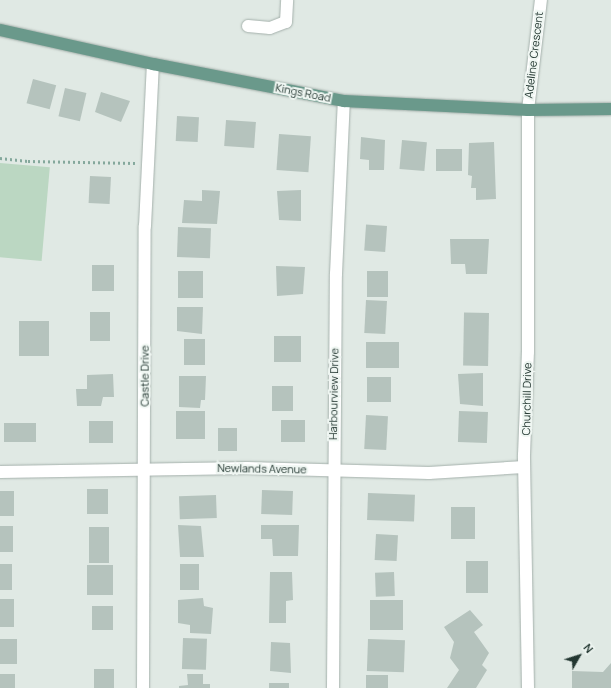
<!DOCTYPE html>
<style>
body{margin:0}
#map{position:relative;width:611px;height:688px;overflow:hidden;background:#e0e9e4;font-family:Manrope,sans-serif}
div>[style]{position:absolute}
.green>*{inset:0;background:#bbd7c2;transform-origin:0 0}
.building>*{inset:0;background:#b5c3bd;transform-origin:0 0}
.path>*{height:2.5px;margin-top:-1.25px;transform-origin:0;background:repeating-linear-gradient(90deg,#84a89c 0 2px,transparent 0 5px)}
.roads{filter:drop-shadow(0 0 1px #a4b0ab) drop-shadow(0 0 1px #a4b0ab)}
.minor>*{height:12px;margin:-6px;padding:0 6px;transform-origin:6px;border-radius:6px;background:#fff}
.major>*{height:12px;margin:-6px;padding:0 6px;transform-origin:6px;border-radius:6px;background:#6a998b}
span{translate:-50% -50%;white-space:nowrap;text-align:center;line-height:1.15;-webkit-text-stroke:4px #eff6f2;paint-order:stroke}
.street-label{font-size:11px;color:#233731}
.north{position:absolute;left:559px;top:636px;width:40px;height:40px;-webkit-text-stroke:3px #eff6f2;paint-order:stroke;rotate:51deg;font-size:11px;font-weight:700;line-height:16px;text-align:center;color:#233731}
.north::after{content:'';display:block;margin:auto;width:14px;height:18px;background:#233731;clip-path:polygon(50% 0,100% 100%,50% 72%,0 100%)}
</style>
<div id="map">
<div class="green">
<div style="left:0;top:163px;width:50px;height:94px;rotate:5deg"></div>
</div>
<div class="building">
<div style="left:33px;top:79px;width:24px;height:25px;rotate:15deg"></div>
<div style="left:65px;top:88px;width:22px;height:29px;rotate:13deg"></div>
<div style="clip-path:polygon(101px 92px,130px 101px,121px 122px,95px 112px)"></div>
<div style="left:177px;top:116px;width:22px;height:25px;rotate:3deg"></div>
<div style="left:226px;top:120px;width:30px;height:26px;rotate:4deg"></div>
<div style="left:279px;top:134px;width:32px;height:36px;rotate:4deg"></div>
<div style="clip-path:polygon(361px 137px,385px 140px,384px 170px,369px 170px,369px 160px,360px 159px)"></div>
<div style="left:402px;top:140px;width:25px;height:29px;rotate:5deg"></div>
<div style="clip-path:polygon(494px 142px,496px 199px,476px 200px,476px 188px,471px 188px,472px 176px,468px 175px,469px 143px)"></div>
<div style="left:436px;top:149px;width:26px;height:22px"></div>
<div style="left:90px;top:176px;width:21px;height:27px;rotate:3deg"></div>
<div style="clip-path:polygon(202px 190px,220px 191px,217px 224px,182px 223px,184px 200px,202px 201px)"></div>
<div style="clip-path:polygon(301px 190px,301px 221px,279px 220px,277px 191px)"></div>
<div style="left:387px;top:226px;width:26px;height:21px;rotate:94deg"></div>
<div style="left:178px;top:227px;width:33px;height:30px;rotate:2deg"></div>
<div style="clip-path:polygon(450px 239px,489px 239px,487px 274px,466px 274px,465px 264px,451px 264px)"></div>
<div style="left:92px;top:265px;width:22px;height:26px"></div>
<div style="clip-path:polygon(276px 266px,305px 267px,303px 294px,277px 296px)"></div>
<div style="left:178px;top:271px;width:25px;height:27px"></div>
<div style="left:367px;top:271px;width:21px;height:26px"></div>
<div style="left:366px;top:300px;width:21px;height:33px;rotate:3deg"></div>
<div style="clip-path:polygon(177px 307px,203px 307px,202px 334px,177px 331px)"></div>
<div style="left:90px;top:312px;width:20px;height:29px"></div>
<div style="left:489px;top:313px;width:53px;height:25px;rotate:91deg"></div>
<div style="left:19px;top:321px;width:30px;height:35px"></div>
<div style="left:274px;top:336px;width:27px;height:26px"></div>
<div style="left:184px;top:339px;width:21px;height:26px"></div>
<div style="left:366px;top:342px;width:33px;height:26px"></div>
<div style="clip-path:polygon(483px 373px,483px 406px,460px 404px,458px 374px)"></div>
<div style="clip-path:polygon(113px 374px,114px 397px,103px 397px,101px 406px,77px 406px,76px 389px,87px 389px,87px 375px)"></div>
<div style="clip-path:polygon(179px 376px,206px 376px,205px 400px,201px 400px,200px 408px,179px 407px)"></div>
<div style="left:367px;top:377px;width:24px;height:25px"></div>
<div style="left:272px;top:386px;width:21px;height:25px"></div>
<div style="left:205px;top:411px;width:28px;height:29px;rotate:90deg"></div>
<div style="left:459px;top:411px;width:29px;height:31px;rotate:2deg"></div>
<div style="left:366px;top:415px;width:22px;height:34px;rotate:3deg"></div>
<div style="left:281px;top:420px;width:24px;height:22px"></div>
<div style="left:89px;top:421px;width:24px;height:22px"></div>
<div style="left:4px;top:423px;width:32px;height:19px"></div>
<div style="left:218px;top:428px;width:19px;height:23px"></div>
<div style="left:87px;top:489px;width:21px;height:25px"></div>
<div style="left:262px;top:490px;width:31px;height:24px;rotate:2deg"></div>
<div style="left:0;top:491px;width:14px;height:25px"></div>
<div style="left:368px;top:493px;width:47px;height:27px;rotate:2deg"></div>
<div style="left:216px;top:495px;width:23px;height:37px;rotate:88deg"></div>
<div style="left:475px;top:507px;width:32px;height:24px;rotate:90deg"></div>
<div style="clip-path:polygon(178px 525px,201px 526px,204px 557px,180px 557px)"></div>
<div style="clip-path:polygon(261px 525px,299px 525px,298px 556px,273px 556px,272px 539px,261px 539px)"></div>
<div style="left:0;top:526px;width:13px;height:26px"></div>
<div style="left:89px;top:527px;width:20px;height:36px"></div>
<div style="left:376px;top:534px;width:22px;height:26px;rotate:3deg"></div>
<div style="left:466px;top:561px;width:22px;height:32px"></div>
<div style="left:0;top:564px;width:12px;height:26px"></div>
<div style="left:199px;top:564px;width:26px;height:19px;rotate:90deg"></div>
<div style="left:113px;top:565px;width:30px;height:26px;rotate:90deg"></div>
<div style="clip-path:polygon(270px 572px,292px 572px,293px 600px,286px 601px,286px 623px,269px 623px)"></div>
<div style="left:394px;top:572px;width:24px;height:19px;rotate:88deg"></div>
<div style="clip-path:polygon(203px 598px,204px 606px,213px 608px,211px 634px,190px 633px,190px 625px,178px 623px,178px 600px)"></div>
<div style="left:0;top:599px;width:14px;height:28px"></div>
<div style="left:370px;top:600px;width:33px;height:30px"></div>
<div style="left:113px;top:606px;width:24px;height:21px;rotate:90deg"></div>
<div style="clip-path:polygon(470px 610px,483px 625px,474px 632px,489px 653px,482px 665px,487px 670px,476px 688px,447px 688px,459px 670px,450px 658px,454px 642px,444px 627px)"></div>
<div style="left:183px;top:638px;width:24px;height:31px;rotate:2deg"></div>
<div style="left:0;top:639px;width:17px;height:25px"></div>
<div style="left:368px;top:639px;width:37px;height:32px;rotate:2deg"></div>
<div style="clip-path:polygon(271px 642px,290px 643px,291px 673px,270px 671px)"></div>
<div style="clip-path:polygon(611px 663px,611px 688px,572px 688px,572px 671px,603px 672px)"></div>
<div style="left:114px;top:669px;width:19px;height:20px;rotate:90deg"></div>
<div style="left:0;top:674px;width:15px;height:14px"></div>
<div style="clip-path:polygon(187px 674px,203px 674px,203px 684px,210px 684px,210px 688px,179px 688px,179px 686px,188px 685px)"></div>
<div style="left:388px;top:675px;width:13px;height:22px;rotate:90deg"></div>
<div style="left:269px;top:683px;width:20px;height:5px"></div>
</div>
<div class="path">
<div style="left:0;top:158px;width:28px;rotate:6deg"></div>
<div style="left:28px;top:161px;width:107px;rotate:1.1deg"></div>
</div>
<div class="roads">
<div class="minor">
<div style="left:248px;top:26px;width:22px;rotate:5deg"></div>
<div style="left:270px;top:28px;width:17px;rotate:-21deg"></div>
<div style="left:286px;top:22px;width:22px;rotate:-87deg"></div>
<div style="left:0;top:472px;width:247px;rotate:-0.9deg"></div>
<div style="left:247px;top:468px;width:182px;rotate:1.6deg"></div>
<div style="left:429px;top:473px;width:95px;rotate:-3.6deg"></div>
<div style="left:143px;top:688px;width:462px;rotate:-89.8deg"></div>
<div style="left:145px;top:226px;width:162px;rotate:-87.2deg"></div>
<div style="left:333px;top:688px;width:414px;rotate:-89.6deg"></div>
<div style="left:336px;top:274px;width:173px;rotate:-87.4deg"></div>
<div style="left:528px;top:688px;width:233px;rotate:-91deg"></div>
<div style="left:524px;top:455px;width:103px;rotate:-87.8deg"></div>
<div style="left:528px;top:352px;width:242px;rotate:-90deg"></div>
<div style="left:528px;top:110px;width:111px;rotate:-83.3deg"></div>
</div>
<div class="major">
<div style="left:0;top:30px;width:157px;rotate:12.5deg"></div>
<div style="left:153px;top:64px;width:195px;rotate:11deg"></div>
<div style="left:344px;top:101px;width:184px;rotate:2.8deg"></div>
<div style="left:528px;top:110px;width:83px;rotate:-0.7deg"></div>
</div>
</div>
<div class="street-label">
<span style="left:534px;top:55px;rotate:-83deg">Adeline Crescent</span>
<span style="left:303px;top:93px;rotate:11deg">Kings Road</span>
<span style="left:145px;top:376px;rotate:-90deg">Castle Drive</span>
<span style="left:334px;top:394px;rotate:-89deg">Harbourview Drive</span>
<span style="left:527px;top:399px;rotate:-89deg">Churchill Drive</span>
<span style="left:262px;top:469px;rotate:1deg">Newlands Avenue</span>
</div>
<div class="north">N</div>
</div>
